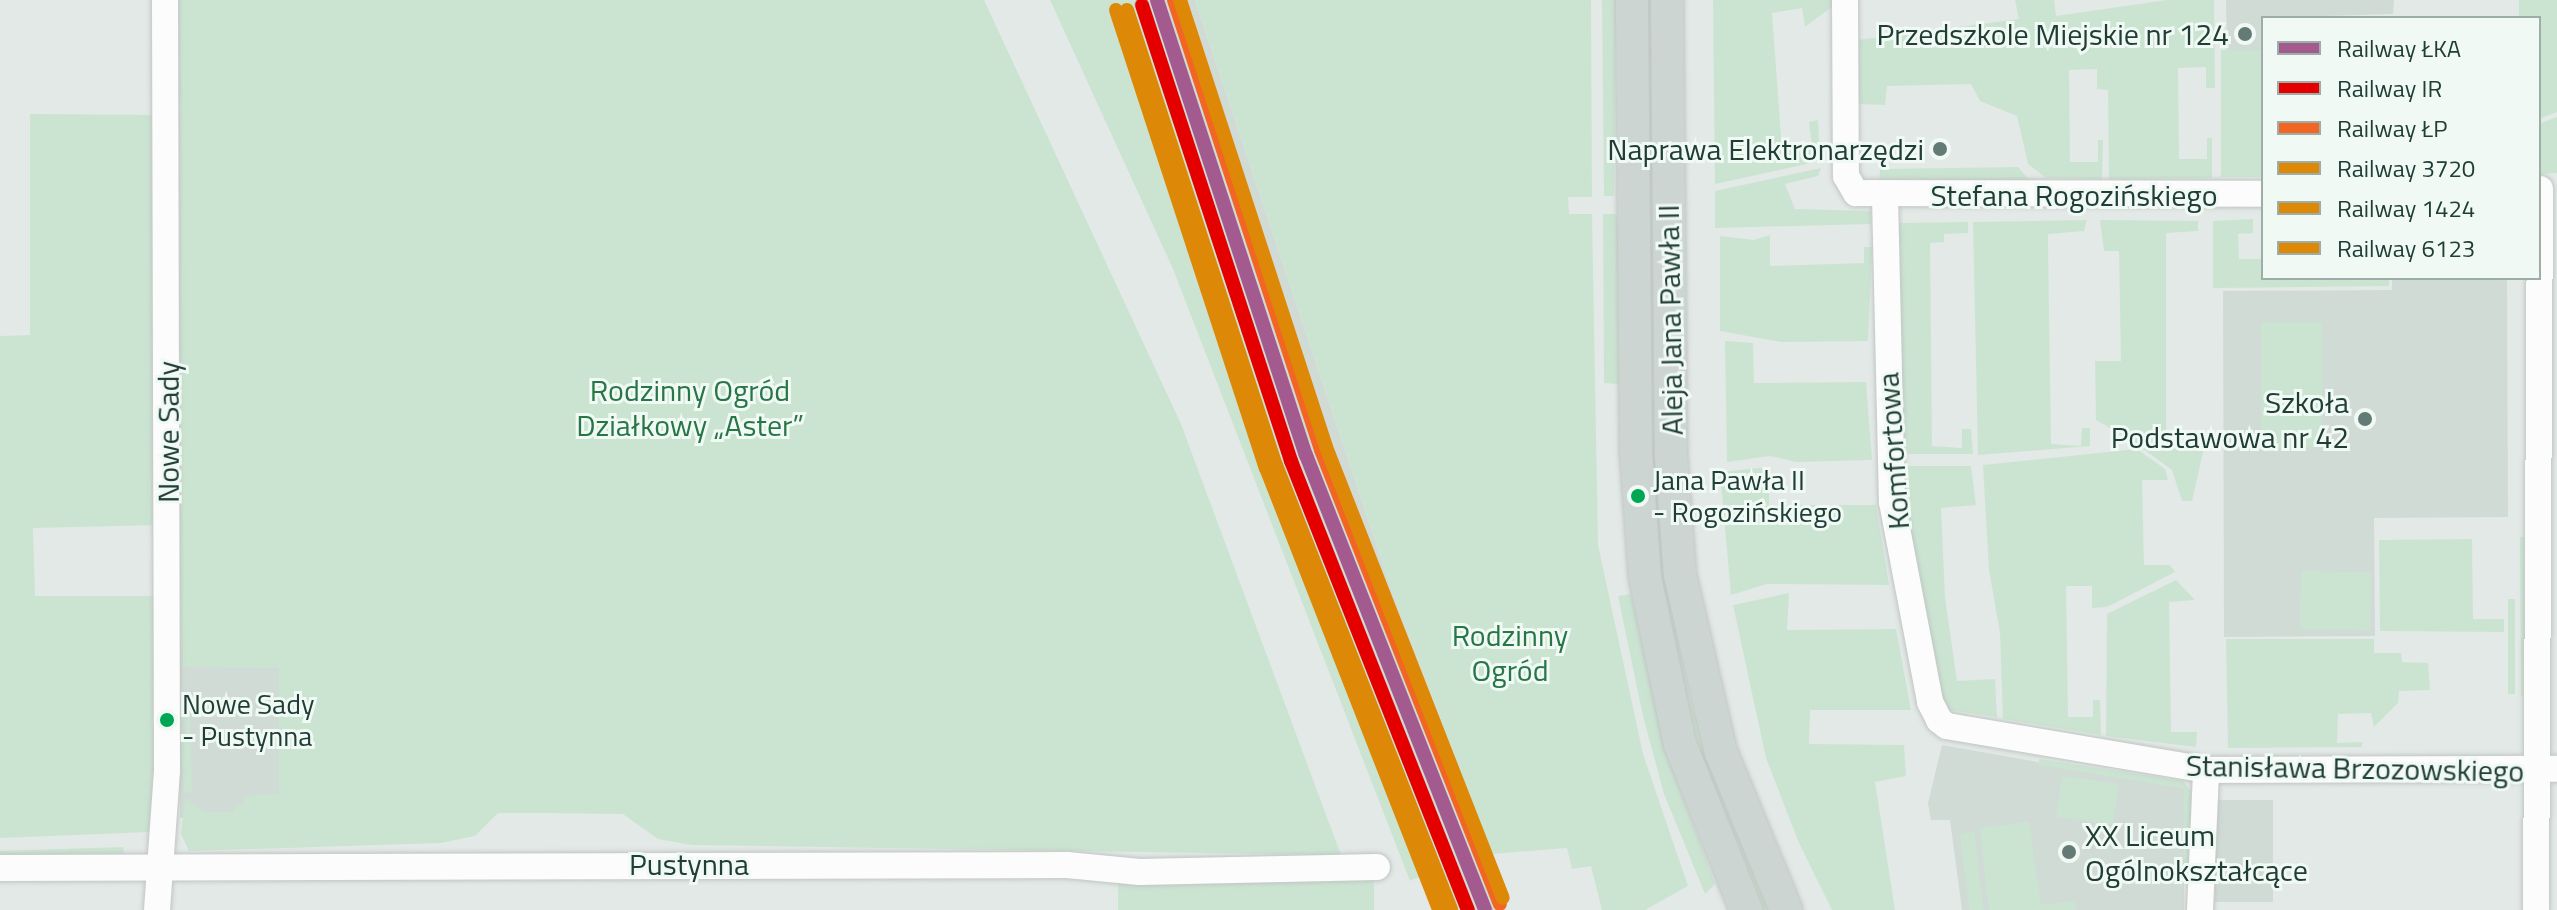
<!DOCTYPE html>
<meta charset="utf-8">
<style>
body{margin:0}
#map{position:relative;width:2557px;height:910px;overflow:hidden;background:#e3e9e6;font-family:"Titillium Web",sans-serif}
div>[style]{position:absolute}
.built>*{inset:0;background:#d1dbd6;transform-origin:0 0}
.green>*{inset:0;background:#cbe4d2;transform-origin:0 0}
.roads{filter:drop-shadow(0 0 2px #c0c6c3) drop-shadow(0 0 2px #c0c6c3)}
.minor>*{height:26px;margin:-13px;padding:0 13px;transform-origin:13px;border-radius:13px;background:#fbfcfb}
.major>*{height:32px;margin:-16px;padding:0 16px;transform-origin:16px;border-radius:16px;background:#cdd5d3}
.rail-1>*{height:14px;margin:-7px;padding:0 7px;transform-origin:7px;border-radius:7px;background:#a35b8f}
.rail-2>*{height:14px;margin:-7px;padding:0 7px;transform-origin:7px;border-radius:7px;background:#e50000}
.rail-3>*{height:14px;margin:-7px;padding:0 7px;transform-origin:7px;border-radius:7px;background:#f26522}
.rail-4>*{height:14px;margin:-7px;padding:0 7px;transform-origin:7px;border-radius:7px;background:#de8808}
.rail-5>*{height:14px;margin:-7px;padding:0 7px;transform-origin:7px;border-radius:7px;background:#de8808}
.rail-6>*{height:14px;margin:-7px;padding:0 7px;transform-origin:7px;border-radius:7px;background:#de8808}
.dots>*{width:22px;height:22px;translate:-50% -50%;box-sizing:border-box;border:4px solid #f1f9f5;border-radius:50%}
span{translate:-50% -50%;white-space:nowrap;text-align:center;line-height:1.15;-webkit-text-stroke:6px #f1f9f5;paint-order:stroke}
.bus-label{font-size:28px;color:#203e36}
.left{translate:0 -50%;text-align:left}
.poi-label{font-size:30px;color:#203e36}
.right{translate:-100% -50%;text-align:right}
.street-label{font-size:30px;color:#203e36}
.park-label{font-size:30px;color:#277746}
.legend{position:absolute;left:2261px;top:16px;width:280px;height:264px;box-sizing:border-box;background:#f1f9f5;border:2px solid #9daea9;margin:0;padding:10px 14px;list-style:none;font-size:24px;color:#203e36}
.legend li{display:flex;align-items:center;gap:16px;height:40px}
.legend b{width:40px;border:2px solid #9daea9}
</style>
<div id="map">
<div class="built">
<div style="clip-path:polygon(1136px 0,1195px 0,1391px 588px,1492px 854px,1479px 857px,1502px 910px,1465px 910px,1327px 569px)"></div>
<div style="clip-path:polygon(2226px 0,2394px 0,2393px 14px,2263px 18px,2263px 50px,2227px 52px)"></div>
<div style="clip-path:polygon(2392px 278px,2507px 278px,2508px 517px,2374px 518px,2375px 636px,2224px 637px,2223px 291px,2392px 290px)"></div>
<div style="left:180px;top:667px;width:99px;height:151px"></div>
<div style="clip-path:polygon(1942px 745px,2184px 788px,2184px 910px,1962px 910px,1950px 820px,1931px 820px,1928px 803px)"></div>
<div style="left:2215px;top:800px;width:58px;height:102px"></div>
</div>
<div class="green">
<div style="clip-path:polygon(179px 0,984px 0,1181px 424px,1341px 855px,691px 845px,658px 839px,623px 814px,548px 813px,498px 813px,475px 836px,441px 843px,189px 851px,181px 834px,185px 799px,205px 812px,234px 812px,235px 805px,244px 805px,245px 796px,279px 794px,279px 668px,180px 667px)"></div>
<div style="clip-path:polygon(1050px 0,1136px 0,1327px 569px,1465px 910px,1453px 910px,1437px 881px,1421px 876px,1410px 881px,1173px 269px)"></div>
<div style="clip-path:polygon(1195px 0,1591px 0,1592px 197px,1568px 197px,1569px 214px,1592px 214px,1598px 545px,1643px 754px,1688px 886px,1645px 910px,1602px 910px,1591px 866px,1572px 869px,1567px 848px,1492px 854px,1391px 588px)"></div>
<div style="clip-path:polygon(1602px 0,1616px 0,1614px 196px,1604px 196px)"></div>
<div style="left:1646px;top:0;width:7px;height:383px"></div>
<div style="clip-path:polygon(1713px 0,1832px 0,1833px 6px,1805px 27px,1802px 8px,1772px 13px,1782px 150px,1812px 146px,1809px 122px,1818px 120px,1820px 161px,1715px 184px)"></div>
<div style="clip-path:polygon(2015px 0,2054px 0,2056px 16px,2167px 0,2214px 0,2215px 88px,2206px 88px,2206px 67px,2178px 68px,2179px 159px,2207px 159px,2207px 138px,2212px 138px,2212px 178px,2109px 179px,2108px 90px,2097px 89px,2097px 69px,2069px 70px,2070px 162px,2098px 162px,2098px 140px,2103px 140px,2102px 179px,2046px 178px,2028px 164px,2017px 116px,1980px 101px,1971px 84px,1887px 86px,1885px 105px,1858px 104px,1858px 40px,2019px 19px)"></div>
<div style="clip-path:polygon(2519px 0,2557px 0,2557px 112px,2539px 119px,2539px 18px,2519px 18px)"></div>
<div style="left:2263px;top:50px;width:127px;height:42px;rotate:90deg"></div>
<div style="clip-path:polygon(30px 114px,158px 115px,160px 525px,33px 528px,35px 596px,158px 596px,154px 820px,149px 832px,0 838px,0 336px,30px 335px)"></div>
<div style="clip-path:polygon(2557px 117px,2557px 173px,2539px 174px,2539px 124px)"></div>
<div style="clip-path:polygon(2018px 167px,2033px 184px,1879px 187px,1880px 169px)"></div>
<div style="clip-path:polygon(1821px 168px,1818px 176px,1785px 184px,1795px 209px,1871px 211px,1871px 224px,1715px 228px,1715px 191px)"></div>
<div style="clip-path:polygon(1603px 214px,1615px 214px,1618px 219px,1619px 384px,1604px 383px)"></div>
<div style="clip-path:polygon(2253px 219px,2253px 233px,2238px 234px,2239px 259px,2263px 259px,2263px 278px,2389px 278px,2389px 286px,2213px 288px,2213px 221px)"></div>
<div style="clip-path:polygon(2087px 220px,2084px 231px,2048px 234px,2048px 242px,2051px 444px,2081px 446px,2082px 428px,2090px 428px,2090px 446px,1978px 455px,1973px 222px)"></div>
<div style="clip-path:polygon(2100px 220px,2198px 221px,2198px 231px,2166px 233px,2166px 445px,2138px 444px,2096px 420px,2095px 361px,2121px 361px,2119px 251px,2104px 251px)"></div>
<div style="clip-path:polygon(1968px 222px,1968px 233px,1944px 234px,1944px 242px,1930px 243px,1932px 446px,1962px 448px,1962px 429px,1971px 429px,1973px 454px,1901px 454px,1897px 223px)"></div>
<div style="clip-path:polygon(1770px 235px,1770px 266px,1864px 263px,1864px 247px,1872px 247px,1868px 341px,1782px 342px,1720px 331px,1720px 236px,1754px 240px)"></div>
<div style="left:2322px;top:322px;width:125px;height:61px;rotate:90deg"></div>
<div style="clip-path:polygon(1725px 341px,1753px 343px,1754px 383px,1866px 382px,1872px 460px,1796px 462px,1770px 456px,1727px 462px)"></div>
<div style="clip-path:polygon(1650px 397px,1657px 397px,1671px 608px,1690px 700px,1724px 804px,1771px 910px,1762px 910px,1752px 892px,1707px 782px,1674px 664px,1654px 534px)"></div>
<div style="clip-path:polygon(2142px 448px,2204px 448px,2192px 501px,2182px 501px,2172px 470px)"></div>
<div style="clip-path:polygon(2137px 449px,2165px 469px,2168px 480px,2142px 480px,2144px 565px,2170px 565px,2175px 572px,2107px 607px,2092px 608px,2092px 586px,2066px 586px,2068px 717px,2093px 717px,2093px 700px,2100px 700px,2101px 735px,2003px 719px,2000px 633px,1989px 570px,1983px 465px)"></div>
<div style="clip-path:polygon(1902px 466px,1971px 466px,1976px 505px,1941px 508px,1945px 597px,1957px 681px,1995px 679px,1997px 717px,1949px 710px,1938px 690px,1902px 505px)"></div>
<div style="clip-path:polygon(1769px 467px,1769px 505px,1876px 505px,1889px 585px,1767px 584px,1731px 595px,1720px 472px)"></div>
<div style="clip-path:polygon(2520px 537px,2533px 537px,2527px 696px,2521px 696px)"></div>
<div style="clip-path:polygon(2472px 539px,2473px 619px,2504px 619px,2504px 632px,2380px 631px,2379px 540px)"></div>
<div style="left:2301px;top:571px;width:70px;height:58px;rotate:1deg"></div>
<div style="clip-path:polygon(2176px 580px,2195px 600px,2169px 602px,2171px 732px,2197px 732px,2196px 747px,2106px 736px,2107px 614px)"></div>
<div style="clip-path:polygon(1789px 593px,1787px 630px,1896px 629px,1911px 710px,1810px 710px,1809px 744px,1904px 745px,1906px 776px,1875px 782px,1895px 910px,1832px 910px,1799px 843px,1766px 758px,1733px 605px)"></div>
<div style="clip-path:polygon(1631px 594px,1668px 756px,1715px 884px,1705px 894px,1664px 794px,1643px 716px,1618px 596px)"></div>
<div style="left:2508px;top:599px;width:7px;height:95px"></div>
<div style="clip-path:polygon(2226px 639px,2374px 639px,2374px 653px,2401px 653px,2402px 662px,2428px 663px,2430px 690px,2399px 691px,2398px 703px,2374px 727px,2371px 713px,2338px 714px,2337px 743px,2362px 742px,2362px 747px,2228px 748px)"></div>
<div style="clip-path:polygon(189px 696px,192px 792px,184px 793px,180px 737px,186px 737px,186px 721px,180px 721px,180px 704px)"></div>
<div style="clip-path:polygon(2039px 759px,2183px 781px,2191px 791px,2191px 866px,2184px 881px,2184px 788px,2039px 765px)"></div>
<div style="left:2062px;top:776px;width:57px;height:41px;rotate:8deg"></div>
<div style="clip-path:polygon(2029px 822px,2041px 905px,2074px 901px,2076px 910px,1989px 910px,1980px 828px)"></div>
<div style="left:1974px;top:832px;width:79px;height:14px;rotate:83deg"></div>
<div style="clip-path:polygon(123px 847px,124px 853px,0 856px,0 851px)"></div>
<div style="left:1118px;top:876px;width:256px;height:34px"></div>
</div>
<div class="roads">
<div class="minor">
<div style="left:1845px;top:0;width:176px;rotate:89.7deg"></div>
<div style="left:1846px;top:176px;width:20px;rotate:60deg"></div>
<div style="left:1856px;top:193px;width:407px;rotate:0.1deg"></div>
<div style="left:1885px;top:196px;width:306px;rotate:88.7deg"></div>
<div style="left:1892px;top:502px;width:204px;rotate:79.2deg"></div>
<div style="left:1930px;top:702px;width:20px;rotate:63deg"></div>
<div style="left:1939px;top:720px;width:10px;rotate:37deg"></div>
<div style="left:1947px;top:726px;width:263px;rotate:9.6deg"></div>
<div style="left:2206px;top:770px;width:351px;rotate:-0.2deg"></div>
<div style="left:0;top:868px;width:1067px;rotate:-0.16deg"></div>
<div style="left:1067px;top:865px;width:73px;rotate:5.5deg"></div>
<div style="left:1140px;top:872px;width:237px;rotate:-1.2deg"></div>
<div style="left:157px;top:910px;width:139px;rotate:-85.9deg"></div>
<div style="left:167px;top:771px;width:771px;rotate:-90.15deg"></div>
<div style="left:2200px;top:910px;width:140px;rotate:-87.5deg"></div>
<div style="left:2536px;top:910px;width:721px;rotate:-89.68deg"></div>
</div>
<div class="major">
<div style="left:1632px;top:0;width:452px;rotate:89.5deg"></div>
<div style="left:1636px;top:452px;width:125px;rotate:85.9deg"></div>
<div style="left:1645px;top:577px;width:171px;rotate:78.2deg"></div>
<div style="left:1680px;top:744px;width:179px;rotate:68.3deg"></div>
<div style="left:1667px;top:0;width:456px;rotate:89.5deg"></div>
<div style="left:1671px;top:456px;width:119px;rotate:85.7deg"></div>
<div style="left:1680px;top:575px;width:182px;rotate:77deg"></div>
<div style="left:1721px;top:752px;width:171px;rotate:67.6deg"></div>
</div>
</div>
<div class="rail-1">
<div style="left:1157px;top:0;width:479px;rotate:71.9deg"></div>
<div style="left:1306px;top:455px;width:489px;rotate:68.5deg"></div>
</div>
<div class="rail-2">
<div style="left:1142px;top:5px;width:480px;rotate:71.9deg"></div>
<div style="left:1291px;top:461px;width:483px;rotate:68.5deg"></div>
</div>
<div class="rail-3">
<div style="left:1174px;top:0;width:473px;rotate:71.9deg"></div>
<div style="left:1321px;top:450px;width:488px;rotate:68.5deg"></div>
</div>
<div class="rail-4">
<div style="left:1127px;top:10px;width:479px;rotate:71.9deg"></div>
<div style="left:1276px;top:465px;width:478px;rotate:68.5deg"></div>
</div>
<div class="rail-5">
<div style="left:1116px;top:10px;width:482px;rotate:71.9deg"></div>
<div style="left:1266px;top:468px;width:475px;rotate:68.6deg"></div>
</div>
<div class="rail-6">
<div style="left:1180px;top:0;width:470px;rotate:71.9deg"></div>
<div style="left:1326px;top:447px;width:484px;rotate:68.6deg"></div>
</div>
<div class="dots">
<div style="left:2245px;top:34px;background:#647a74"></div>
<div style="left:1940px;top:149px;background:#647a74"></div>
<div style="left:2365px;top:419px;background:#647a74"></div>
<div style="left:1638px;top:496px;background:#00a651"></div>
<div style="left:167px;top:720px;background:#00a651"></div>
<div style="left:2069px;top:852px;background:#647a74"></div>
</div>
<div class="bus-label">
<span class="left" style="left:1653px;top:496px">Jana Pawła II<br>- Rogozińskiego</span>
<span class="left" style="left:182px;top:720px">Nowe Sady<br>- Pustynna</span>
</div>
<div class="poi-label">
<span class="right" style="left:2229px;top:34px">Przedszkole Miejskie nr 124</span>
<span class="right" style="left:1924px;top:149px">Naprawa Elektronarzędzi</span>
<span class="right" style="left:2349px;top:419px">Szkoła<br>Podstawowa nr 42</span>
<span class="left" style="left:2085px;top:852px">XX Liceum<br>Ogólnokształcące</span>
</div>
<div class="street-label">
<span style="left:2074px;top:195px">Stefana Rogozińskiego</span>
<span style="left:1670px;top:320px;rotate:-91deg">Aleja Jana Pawła II</span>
<span style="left:168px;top:432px;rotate:-90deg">Nowe Sady</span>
<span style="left:1893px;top:451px;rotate:-94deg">Komfortowa</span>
<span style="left:2355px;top:768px;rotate:1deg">Stanisława Brzozowskiego</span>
<span style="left:689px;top:864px">Pustynna</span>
</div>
<div class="park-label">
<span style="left:690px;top:407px">Rodzinny Ogród<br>Działkowy „Aster”</span>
<span style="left:1510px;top:652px">Rodzinny<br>Ogród</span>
</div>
<ul class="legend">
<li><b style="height:10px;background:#a35b8f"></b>Railway ŁKA</li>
<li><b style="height:10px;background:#e50000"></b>Railway IR</li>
<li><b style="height:10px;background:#f26522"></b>Railway ŁP</li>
<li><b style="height:10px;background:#de8808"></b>Railway 3720</li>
<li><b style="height:10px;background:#de8808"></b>Railway 1424</li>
<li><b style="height:10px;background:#de8808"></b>Railway 6123</li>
</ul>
</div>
